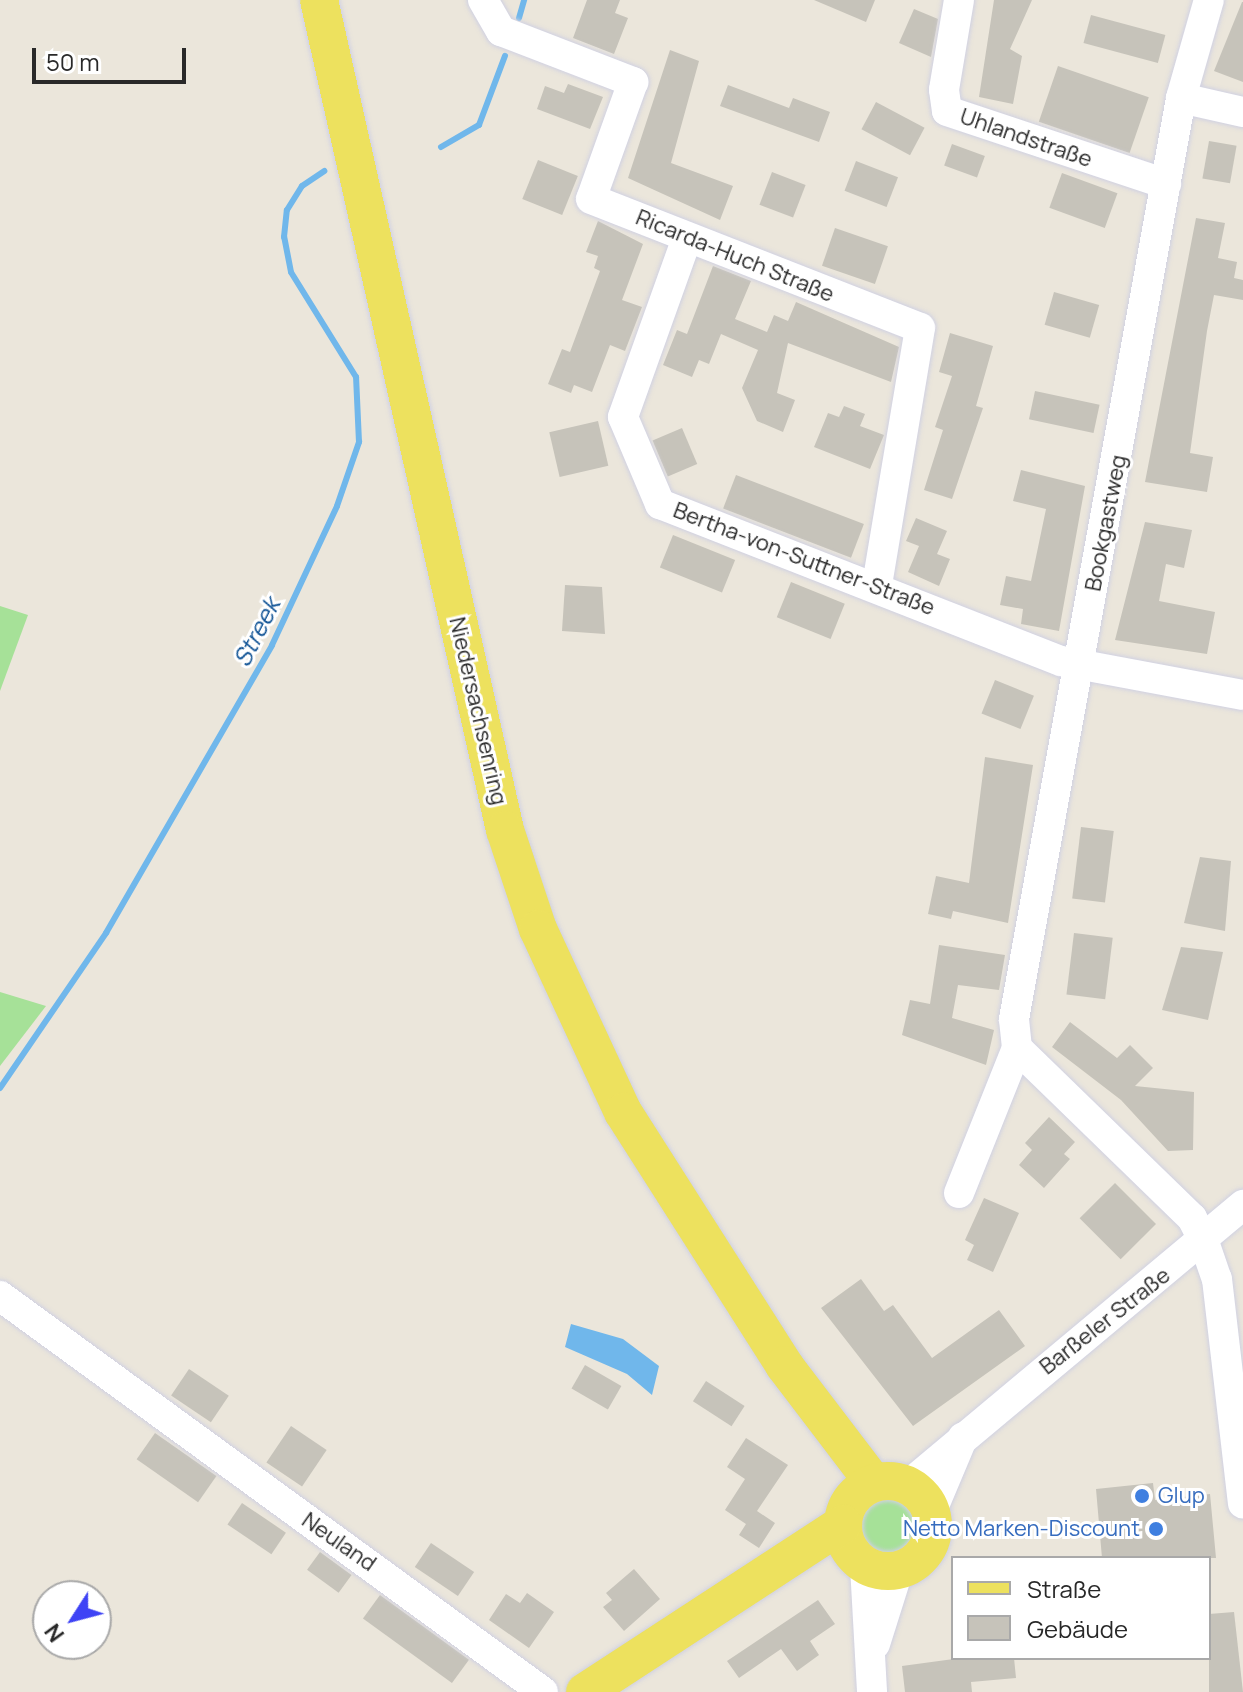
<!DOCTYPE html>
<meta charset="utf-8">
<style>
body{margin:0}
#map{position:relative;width:1243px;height:1692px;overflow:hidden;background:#ebe6db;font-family:Manrope,sans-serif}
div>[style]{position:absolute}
.green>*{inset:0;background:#a6e198}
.round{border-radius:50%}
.water>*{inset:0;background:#70b7eb}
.stream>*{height:6px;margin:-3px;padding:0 3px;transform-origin:3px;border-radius:3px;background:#70b7eb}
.building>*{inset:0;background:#c6c3ba;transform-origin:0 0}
.roads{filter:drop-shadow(0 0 2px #d0d1e2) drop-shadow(0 0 2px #d0d1e2)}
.minor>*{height:30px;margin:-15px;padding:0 15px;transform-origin:15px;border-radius:15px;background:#fff}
.major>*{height:38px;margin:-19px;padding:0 19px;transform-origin:19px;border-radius:19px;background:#ede15e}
.major>.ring{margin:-19px;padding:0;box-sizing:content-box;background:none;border:38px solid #ede15e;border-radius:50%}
.dots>*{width:22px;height:22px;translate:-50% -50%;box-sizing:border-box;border:4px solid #fff;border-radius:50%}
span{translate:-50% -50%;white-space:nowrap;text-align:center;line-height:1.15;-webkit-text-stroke:6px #fff;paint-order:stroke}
.street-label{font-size:22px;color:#292929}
.shop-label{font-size:22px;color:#366cbe}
.left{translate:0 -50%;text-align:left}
.right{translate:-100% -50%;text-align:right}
.water-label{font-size:24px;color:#105395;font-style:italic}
.legend{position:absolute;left:951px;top:1556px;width:260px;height:104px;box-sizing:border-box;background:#fff;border:2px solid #a9a9a9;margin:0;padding:10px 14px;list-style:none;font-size:24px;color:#292929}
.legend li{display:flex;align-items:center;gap:16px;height:40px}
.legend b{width:40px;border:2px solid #a9a9a9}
.north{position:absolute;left:32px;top:1580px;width:80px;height:80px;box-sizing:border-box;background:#fff;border:2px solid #a9a9a9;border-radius:50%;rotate:234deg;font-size:22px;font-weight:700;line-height:32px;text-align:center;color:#292929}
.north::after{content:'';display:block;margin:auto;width:28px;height:36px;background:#3e43f5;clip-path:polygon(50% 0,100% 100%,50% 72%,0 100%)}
.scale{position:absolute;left:32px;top:48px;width:154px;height:36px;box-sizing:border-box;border:4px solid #292929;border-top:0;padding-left:10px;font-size:24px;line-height:28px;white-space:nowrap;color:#292929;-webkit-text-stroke:6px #fff;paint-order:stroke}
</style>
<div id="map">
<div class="green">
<div style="clip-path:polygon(0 606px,28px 615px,0 691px)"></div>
<div style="clip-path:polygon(0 992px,46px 1006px,0 1066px)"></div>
<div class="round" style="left:860px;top:1498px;width:58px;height:58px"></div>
</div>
<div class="water">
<div style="clip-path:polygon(571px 1324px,623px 1339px,659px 1366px,652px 1395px,627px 1374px,565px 1347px)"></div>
</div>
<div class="stream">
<div style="left:519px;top:18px;width:19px;rotate:-74deg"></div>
<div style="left:441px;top:147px;width:44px;rotate:-30.1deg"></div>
<div style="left:479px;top:125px;width:74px;rotate:-69.4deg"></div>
<div style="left:0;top:1088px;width:188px;rotate:-55.6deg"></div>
<div style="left:106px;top:933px;width:332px;rotate:-60deg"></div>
<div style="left:272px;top:645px;width:153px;rotate:-64.9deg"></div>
<div style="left:337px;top:506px;width:68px;rotate:-71deg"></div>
<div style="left:359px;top:442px;width:65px;rotate:-92.6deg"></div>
<div style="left:356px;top:377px;width:123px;rotate:-121.8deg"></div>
<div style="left:291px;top:272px;width:36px;rotate:-101deg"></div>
<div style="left:284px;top:237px;width:27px;rotate:-84deg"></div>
<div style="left:287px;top:210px;width:28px;rotate:-58deg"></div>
<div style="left:302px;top:186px;width:27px;rotate:-34deg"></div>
</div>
<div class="building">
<div style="clip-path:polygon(587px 0,620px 0,615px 13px,628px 18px,614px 54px,573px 38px)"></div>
<div style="clip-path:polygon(814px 0,875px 0,866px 22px)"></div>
<div style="clip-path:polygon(994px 0,1032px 0,1010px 49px,1022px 56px,1013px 104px,979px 97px)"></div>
<div style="clip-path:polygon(1242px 2px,1243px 2px,1243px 82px,1214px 71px)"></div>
<div style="clip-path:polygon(914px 9px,938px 19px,931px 57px,899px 43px)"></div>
<div style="left:1091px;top:15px;width:77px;height:29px;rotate:15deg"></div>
<div style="clip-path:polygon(670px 50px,699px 61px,671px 163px,733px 186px,720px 220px,628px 178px)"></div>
<div style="left:1058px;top:66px;width:96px;height:59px;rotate:19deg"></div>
<div style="clip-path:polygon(568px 84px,603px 97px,590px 129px,537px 109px,545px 86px,564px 93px)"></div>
<div style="clip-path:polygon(728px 85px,789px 108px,793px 98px,830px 112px,819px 142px,720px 106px)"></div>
<div style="left:876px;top:102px;width:55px;height:31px;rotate:28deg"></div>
<div style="left:1209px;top:141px;width:28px;height:38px;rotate:10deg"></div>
<div style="left:952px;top:144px;width:35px;height:23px;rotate:20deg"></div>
<div style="left:538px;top:160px;width:43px;height:42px;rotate:22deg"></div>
<div style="left:856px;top:161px;width:45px;height:32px;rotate:21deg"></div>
<div style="left:772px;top:172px;width:36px;height:35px;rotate:21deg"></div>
<div style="left:1062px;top:173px;width:59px;height:37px;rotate:20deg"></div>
<div style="clip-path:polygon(1196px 218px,1225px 223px,1218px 258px,1237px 262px,1234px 278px,1243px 280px,1243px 300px,1214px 295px,1207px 331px,1190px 453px,1213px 457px,1207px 492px,1145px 482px)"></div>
<div style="clip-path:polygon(598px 221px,643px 244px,622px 300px,642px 307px,625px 351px,610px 345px,592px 392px,574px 385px,571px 393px,548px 384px,562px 349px,570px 352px,600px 271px,594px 268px,598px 256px,586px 252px)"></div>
<div style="left:835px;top:228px;width:56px;height:40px;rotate:19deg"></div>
<div style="clip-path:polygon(713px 266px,751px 281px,735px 319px,767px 332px,774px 315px,788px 321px,796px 302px,899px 347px,891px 382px,788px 343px,777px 393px,795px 400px,783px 432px,757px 421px,742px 388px,758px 350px,721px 334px,709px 364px,699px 360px,692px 377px,663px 365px,677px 330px,687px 334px)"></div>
<div style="left:1054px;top:292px;width:47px;height:34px;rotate:16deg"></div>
<div style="clip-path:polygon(950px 333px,993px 346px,976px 406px,983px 408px,952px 499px,924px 490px,943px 430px,935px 427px,952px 376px,939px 372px)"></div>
<div style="left:1035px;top:391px;width:66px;height:29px;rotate:12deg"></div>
<div style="clip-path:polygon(844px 406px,865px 414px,860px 426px,884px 435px,870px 469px,814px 447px,828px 413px,839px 417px)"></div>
<div style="left:598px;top:421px;width:46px;height:50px;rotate:77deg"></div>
<div style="left:682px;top:428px;width:39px;height:32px;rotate:67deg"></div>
<div style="clip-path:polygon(1021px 470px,1085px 486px,1059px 631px,1021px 624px,1023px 609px,1000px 605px,1006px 576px,1031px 581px,1046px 509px,1013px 501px)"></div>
<div style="left:736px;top:475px;width:137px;height:36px;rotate:21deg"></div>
<div style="clip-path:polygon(916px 518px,947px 531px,937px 554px,950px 559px,939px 586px,908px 572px,919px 546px,906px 541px)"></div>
<div style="clip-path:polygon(1145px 522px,1192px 530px,1184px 568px,1166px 564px,1159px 601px,1215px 612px,1207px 654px,1115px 640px)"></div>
<div style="left:673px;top:535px;width:67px;height:35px;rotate:22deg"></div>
<div style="left:791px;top:582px;width:58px;height:38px;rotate:22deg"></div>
<div style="clip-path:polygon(565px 585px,602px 587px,605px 634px,562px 631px)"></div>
<div style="left:995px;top:680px;width:42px;height:36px;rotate:22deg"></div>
<div style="clip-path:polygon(985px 757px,1033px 765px,1008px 923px,953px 911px,951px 919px,928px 914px,936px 876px,969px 883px)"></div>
<div style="left:1081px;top:827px;width:33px;height:72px;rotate:7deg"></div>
<div style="clip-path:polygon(1200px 857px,1231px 861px,1225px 931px,1184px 923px)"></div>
<div style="left:1074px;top:933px;width:39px;height:62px;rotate:7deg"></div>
<div style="clip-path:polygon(939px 945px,1005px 955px,999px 990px,958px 985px,952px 1018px,994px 1030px,986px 1065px,902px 1035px,910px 1000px,930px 1004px)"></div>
<div style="clip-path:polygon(1181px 947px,1223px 952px,1208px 1020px,1162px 1010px)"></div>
<div style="clip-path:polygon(1070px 1022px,1117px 1058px,1130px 1045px,1153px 1068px,1135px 1086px,1194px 1092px,1193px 1150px,1168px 1151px,1121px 1100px,1052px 1047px)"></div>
<div style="clip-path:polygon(1049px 1117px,1075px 1142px,1064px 1154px,1070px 1159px,1044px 1188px,1019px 1165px,1032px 1150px,1025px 1143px)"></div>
<div style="left:1115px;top:1183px;width:58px;height:50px;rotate:45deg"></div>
<div style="clip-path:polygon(984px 1198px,1019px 1213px,993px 1272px,967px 1260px,974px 1245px,965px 1240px)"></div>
<div style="clip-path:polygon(861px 1279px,884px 1311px,893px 1305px,932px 1358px,999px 1310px,1025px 1346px,913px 1426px,821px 1308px)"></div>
<div style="left:585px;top:1365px;width:42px;height:27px;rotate:30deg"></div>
<div style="left:189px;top:1369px;width:48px;height:32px;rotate:34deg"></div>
<div style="left:706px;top:1381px;width:46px;height:24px;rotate:33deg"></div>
<div style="left:291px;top:1426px;width:43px;height:44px;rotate:34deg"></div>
<div style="left:155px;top:1433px;width:75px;height:32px;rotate:35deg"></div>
<div style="clip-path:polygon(746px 1438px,788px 1465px,757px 1511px,775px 1523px,759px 1548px,739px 1535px,746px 1524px,725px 1510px,745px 1479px,727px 1467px)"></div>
<div style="clip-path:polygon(1153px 1483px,1155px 1500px,1210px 1494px,1216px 1558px,1102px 1558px,1096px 1489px)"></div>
<div style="left:242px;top:1503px;width:53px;height:26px;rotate:34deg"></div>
<div style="left:431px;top:1543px;width:52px;height:29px;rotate:34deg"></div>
<div style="left:320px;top:1552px;width:39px;height:22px;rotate:36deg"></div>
<div style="clip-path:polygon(634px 1569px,660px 1599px,624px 1631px,603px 1607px,612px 1600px,606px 1593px)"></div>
<div style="clip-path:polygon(527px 1593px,554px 1612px,529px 1648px,489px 1620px,506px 1594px,520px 1603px)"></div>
<div style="left:380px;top:1595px;width:110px;height:29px;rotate:36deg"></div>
<div style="clip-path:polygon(818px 1600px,835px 1624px,810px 1641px,819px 1655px,797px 1671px,781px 1649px,739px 1678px,727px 1661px)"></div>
<div style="clip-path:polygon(1234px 1612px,1243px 1692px,1209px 1692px,1209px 1614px)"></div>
<div style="clip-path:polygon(961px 1658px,1014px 1658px,1016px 1678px,971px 1682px,972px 1692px,905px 1692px,902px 1666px)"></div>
</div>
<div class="roads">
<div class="minor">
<div style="left:483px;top:0;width:36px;rotate:60deg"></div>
<div style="left:501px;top:31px;width:142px;rotate:21.1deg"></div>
<div style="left:633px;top:82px;width:124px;rotate:109.7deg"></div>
<div style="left:591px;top:199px;width:353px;rotate:21.4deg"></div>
<div style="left:920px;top:328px;width:260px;rotate:99.5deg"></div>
<div style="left:959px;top:0;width:91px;rotate:99.5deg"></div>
<div style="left:944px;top:90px;width:21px;rotate:82deg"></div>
<div style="left:947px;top:111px;width:231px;rotate:18.4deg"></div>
<div style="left:1181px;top:98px;width:64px;rotate:12.7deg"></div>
<div style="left:687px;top:238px;width:190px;rotate:109.7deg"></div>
<div style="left:623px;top:417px;width:95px;rotate:67deg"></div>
<div style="left:660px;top:504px;width:431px;rotate:21.4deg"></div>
<div style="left:1061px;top:661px;width:185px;rotate:10.6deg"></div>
<div style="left:1017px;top:1048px;width:244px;rotate:44.2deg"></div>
<div style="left:1192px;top:1218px;width:27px;rotate:63deg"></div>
<div style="left:1204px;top:1242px;width:39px;rotate:71deg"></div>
<div style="left:1217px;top:1279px;width:226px;rotate:83.4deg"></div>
<div style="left:959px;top:1193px;width:156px;rotate:-68.2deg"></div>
<div style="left:1017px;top:1048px;width:29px;rotate:-96deg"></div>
<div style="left:1014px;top:1019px;width:936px;rotate:-79.72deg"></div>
<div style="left:1181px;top:98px;width:102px;rotate:-74.1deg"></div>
<div style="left:0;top:1296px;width:672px;rotate:36.1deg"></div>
<div style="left:908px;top:1485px;width:437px;rotate:-39.9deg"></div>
<div style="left:931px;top:1513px;width:82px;rotate:-67.2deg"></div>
<div style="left:865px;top:1566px;width:126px;rotate:86.8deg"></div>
<div style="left:875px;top:1644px;width:77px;rotate:-72.5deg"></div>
</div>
<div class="major">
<div style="left:319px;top:0;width:851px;rotate:77.37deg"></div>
<div style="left:505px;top:830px;width:104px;rotate:71.6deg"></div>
<div style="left:538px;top:929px;width:202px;rotate:65.1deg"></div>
<div style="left:623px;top:1112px;width:300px;rotate:57.5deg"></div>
<div style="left:784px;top:1365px;width:148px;rotate:52.7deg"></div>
<div class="ring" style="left:843px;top:1481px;width:52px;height:52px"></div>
<div style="left:585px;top:1692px;width:308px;rotate:-33.1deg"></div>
</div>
</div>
<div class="dots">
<div style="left:1142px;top:1496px;background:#3f7fe0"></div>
<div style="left:1156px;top:1529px;background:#3f7fe0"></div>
</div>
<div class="street-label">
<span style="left:1026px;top:138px;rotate:19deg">Uhlandstraße</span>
<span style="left:735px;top:256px;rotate:22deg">Ricarda-Huch Straße</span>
<span style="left:1106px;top:523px;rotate:-79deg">Bookgastweg</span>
<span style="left:804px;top:559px;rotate:21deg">Bertha-von-Suttner-Straße</span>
<span style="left:478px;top:711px;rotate:77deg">Niedersachsenring</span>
<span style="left:1105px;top:1321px;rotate:-38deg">Barßeler Straße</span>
<span style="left:339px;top:1542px;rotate:35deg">Neuland</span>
</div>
<div class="shop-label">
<span class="left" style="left:1158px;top:1496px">Glup</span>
<span class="right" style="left:1140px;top:1529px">Netto Marken-Discount</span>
</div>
<div class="water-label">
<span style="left:256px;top:632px;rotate:-63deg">Streek</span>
</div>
<ul class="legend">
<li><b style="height:10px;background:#ede15e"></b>Straße</li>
<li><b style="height:22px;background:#c6c3ba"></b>Gebäude</li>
</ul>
<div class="north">N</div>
<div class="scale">50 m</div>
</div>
